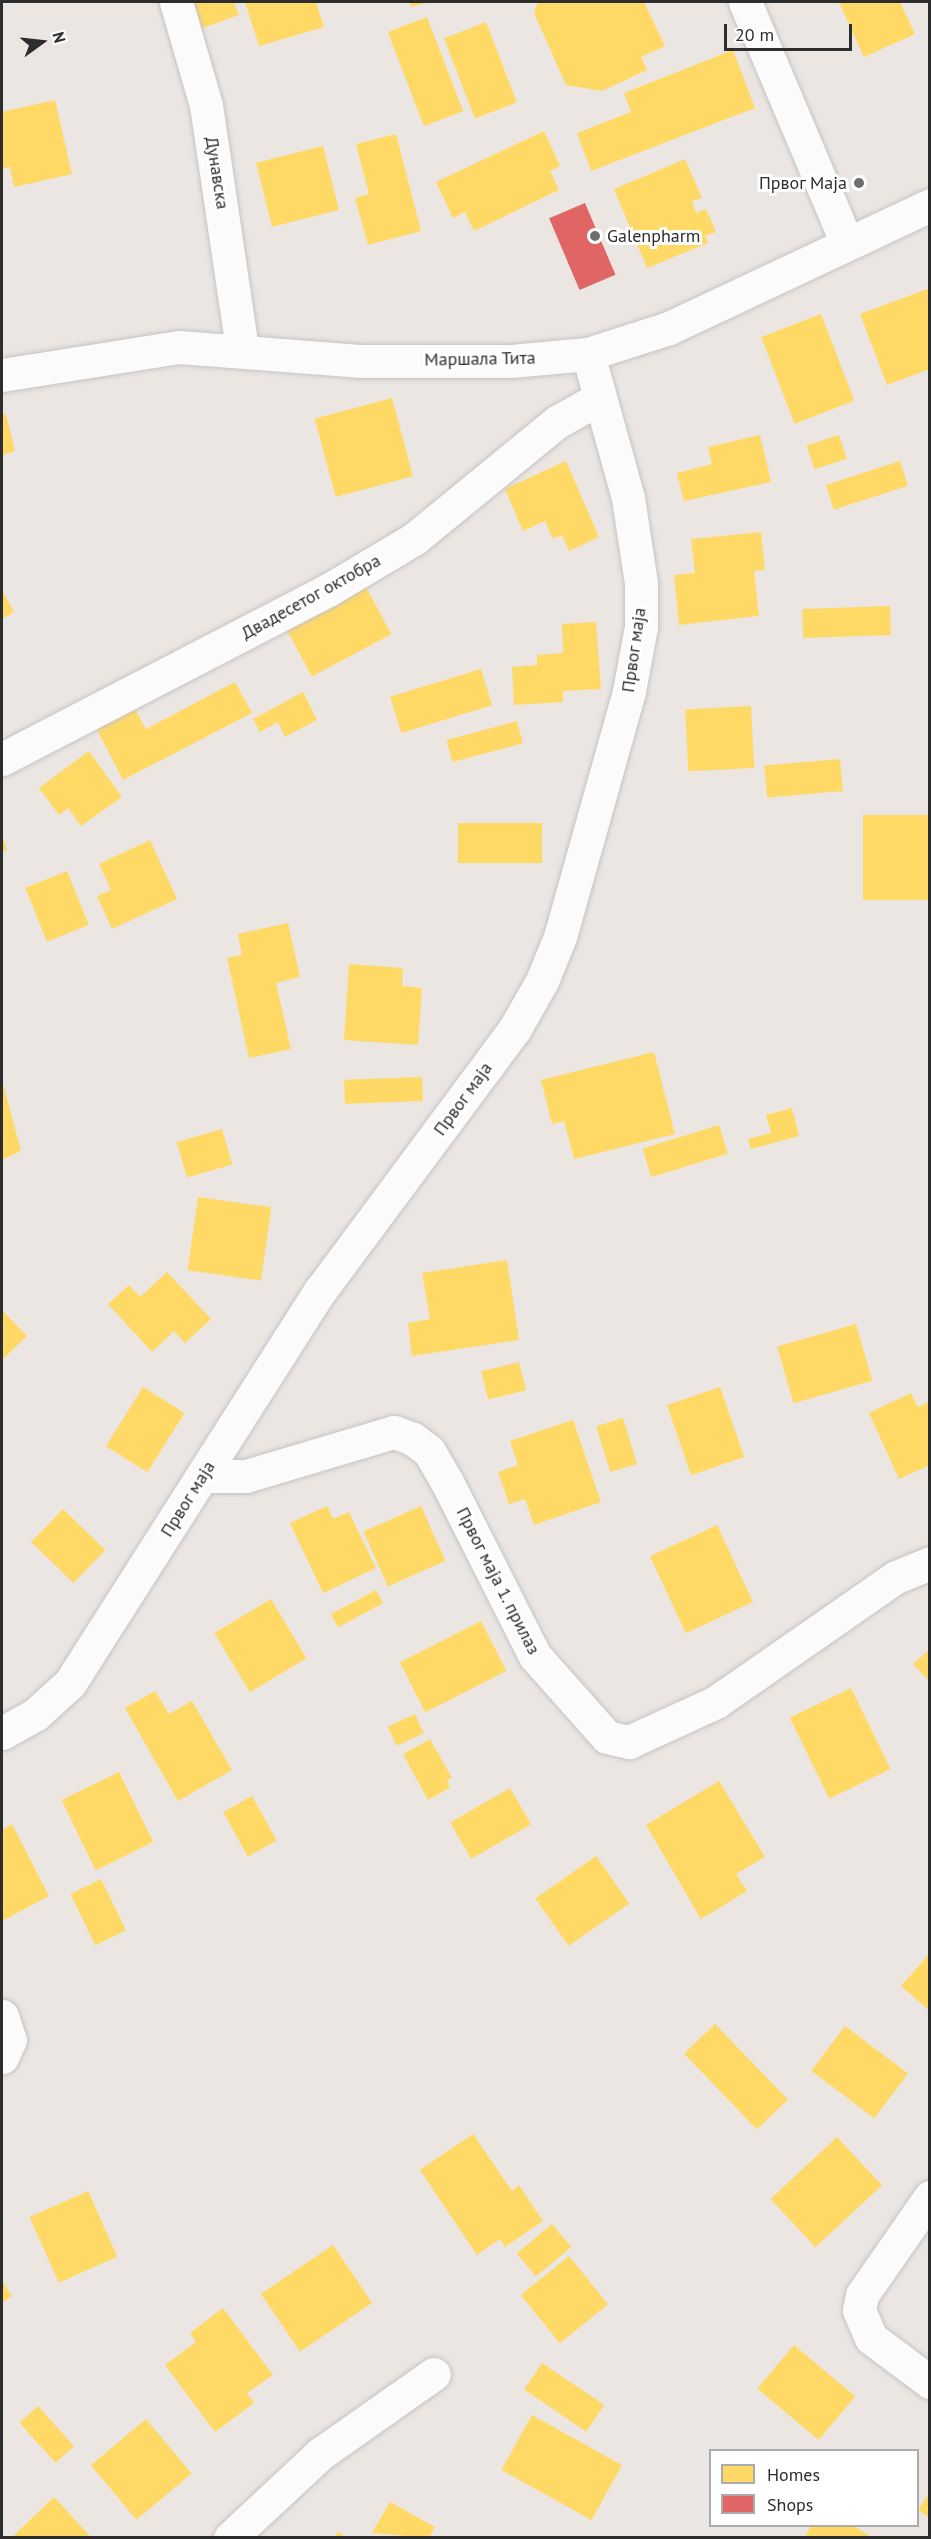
<!DOCTYPE html>
<meta charset="utf-8">
<style>
body{margin:0}
#map{position:relative;width:931px;height:2539px;overflow:hidden;background:#ece6e2;font-family:"PT Sans",sans-serif}
div>[style]{position:absolute}
.homes>*{inset:0;background:#ffd966;transform-origin:0 0}
.shops>*{inset:0;background:#e06666;transform-origin:0 0}
.roads{filter:drop-shadow(0 0 2px #c5c3c4) drop-shadow(0 0 2px #c5c3c4)}
.minor>*{height:33px;margin:-16.5px;padding:0 16.5px;transform-origin:16.5px;border-radius:16.5px;background:#fcfbfb}
.dots>*{width:16px;height:16px;translate:-50% -50%;box-sizing:border-box;border:3px solid #fff;border-radius:50%}
span{translate:-50% -50%;white-space:nowrap;text-align:center;line-height:1.15;-webkit-text-stroke:6px #fff;paint-order:stroke}
.street-label{font-size:18px;color:#2d2d2d}
.poi-label{font-size:18px;color:#2d2d2d}
.right{translate:-100% -50%;text-align:right}
.left{translate:0 -50%;text-align:left}
.frame{position:absolute;inset:0;border:3px solid #2d2d2d;pointer-events:none}
.legend{position:absolute;left:709px;top:2449px;width:210px;height:78px;box-sizing:border-box;background:#fff;border:2px solid #ababab;margin:0;padding:8px 10px;list-style:none;font-size:18px;color:#2d2d2d}
.legend li{display:flex;align-items:center;gap:12px;height:30px}
.legend b{width:30px;border:2px solid #ababab}
.north{position:absolute;left:12px;top:12px;width:60px;height:60px;-webkit-text-stroke:4px #fff;paint-order:stroke;rotate:75deg;font-size:16px;font-weight:700;line-height:24px;text-align:center;color:#2d2d2d}
.north::after{content:'';display:block;margin:auto;width:21px;height:27px;background:#2d2d2d;clip-path:polygon(50% 0,100% 100%,50% 72%,0 100%)}
.scale{position:absolute;left:724px;top:24px;width:128px;height:27px;box-sizing:border-box;border:3px solid #2d2d2d;border-top:0;padding-left:8px;font-size:18px;line-height:21px;white-space:nowrap;color:#2d2d2d;-webkit-text-stroke:4px #fff;paint-order:stroke}
</style>
<div id="map">
<div class="homes">
<div style="clip-path:polygon(191px 2px,234px 2px,239px 15px,200px 29px)"></div>
<div style="clip-path:polygon(245px 2px,316px 2px,324px 27px,259px 46px)"></div>
<div style="clip-path:polygon(410px 2px,428px 2px,411px 7px)"></div>
<div style="clip-path:polygon(538px 2px,644px 2px,665px 46px,641px 57px,647px 70px,602px 91px,566px 85px,534px 13px)"></div>
<div style="clip-path:polygon(839px 2px,900px 2px,915px 34px,864px 57px)"></div>
<div style="left:427px;top:17px;width:101px;height:42px;rotate:69deg"></div>
<div style="left:486px;top:22px;width:86px;height:45px;rotate:69deg"></div>
<div style="clip-path:polygon(733px 50px,755px 108px,591px 171px,577px 133px,631px 112px,624px 93px)"></div>
<div style="clip-path:polygon(55px 100px,72px 174px,14px 187px,10px 167px,2px 169px,2px 112px)"></div>
<div style="clip-path:polygon(544px 131px,560px 166px,550px 171px,559px 190px,474px 231px,465px 212px,453px 218px,436px 182px)"></div>
<div style="clip-path:polygon(396px 134px,421px 231px,368px 245px,355px 198px,369px 194px,356px 144px)"></div>
<div style="left:323px;top:146px;width:66px;height:69px;rotate:76deg"></div>
<div style="clip-path:polygon(685px 159px,702px 198px,692px 201px,696px 213px,706px 209px,716px 232px,705px 236px,708px 243px,647px 268px,614px 189px)"></div>
<div style="clip-path:polygon(930px 288px,930px 369px,887px 385px,860px 314px)"></div>
<div style="left:821px;top:314px;width:93px;height:64px;rotate:69deg"></div>
<div style="left:392px;top:398px;width:81px;height:80px;rotate:75deg"></div>
<div style="clip-path:polygon(6px 414px,15px 451px,2px 455px,2px 415px)"></div>
<div style="clip-path:polygon(760px 435px,771px 482px,684px 501px,677px 473px,712px 464px,708px 447px)"></div>
<div style="left:839px;top:435px;width:25px;height:34px;rotate:72deg"></div>
<div style="clip-path:polygon(566px 461px,599px 537px,569px 551px,562px 535px,553px 539px,545px 521px,523px 531px,505px 489px)"></div>
<div style="left:900px;top:461px;width:26px;height:78px;rotate:72deg"></div>
<div style="clip-path:polygon(761px 532px,765px 570px,754px 571px,759px 616px,679px 625px,674px 575px,695px 573px,691px 539px)"></div>
<div style="left:364px;top:583px;width:58px;height:90px;rotate:62deg"></div>
<div style="clip-path:polygon(2px 590px,14px 612px,2px 619px)"></div>
<div style="left:890px;top:606px;width:29px;height:88px;rotate:88deg"></div>
<div style="clip-path:polygon(596px 622px,601px 689px,563px 691px,563px 702px,514px 705px,512px 667px,537px 665px,537px 655px,563px 653px,562px 624px)"></div>
<div style="left:481px;top:669px;width:38px;height:95px;rotate:73deg"></div>
<div style="clip-path:polygon(235px 682px,252px 713px,123px 780px,94px 724px,132px 704px,146px 729px)"></div>
<div style="clip-path:polygon(303px 692px,317px 720px,285px 737px,278px 722px,260px 732px,253px 719px)"></div>
<div style="left:751px;top:706px;width:62px;height:66px;rotate:87deg"></div>
<div style="left:517px;top:721px;width:23px;height:73px;rotate:75deg"></div>
<div style="clip-path:polygon(89px 751px,122px 797px,81px 826px,68px 808px,59px 815px,39px 788px)"></div>
<div style="left:840px;top:759px;width:32px;height:76px;rotate:85deg"></div>
<div style="left:930px;top:815px;width:85px;height:67px;rotate:90deg"></div>
<div style="left:542px;top:823px;width:40px;height:84px;rotate:90deg"></div>
<div style="clip-path:polygon(2px 835px,7px 850px,2px 852px)"></div>
<div style="clip-path:polygon(150px 840px,177px 899px,112px 929px,97px 896px,111px 890px,99px 864px)"></div>
<div style="left:67px;top:871px;width:58px;height:45px;rotate:68deg"></div>
<div style="clip-path:polygon(288px 923px,300px 977px,276px 983px,291px 1049px,249px 1058px,227px 958px,242px 955px,238px 934px)"></div>
<div style="clip-path:polygon(349px 964px,403px 968px,402px 986px,422px 988px,418px 1045px,344px 1040px)"></div>
<div style="clip-path:polygon(654px 1052px,675px 1134px,574px 1159px,564px 1121px,552px 1124px,541px 1080px)"></div>
<div style="left:422px;top:1077px;width:24px;height:78px;rotate:88deg"></div>
<div style="clip-path:polygon(2px 1080px,21px 1151px,2px 1160px)"></div>
<div style="clip-path:polygon(792px 1108px,799px 1136px,751px 1149px,748px 1139px,771px 1133px,766px 1115px)"></div>
<div style="left:719px;top:1125px;width:30px;height:80px;rotate:73deg"></div>
<div style="left:222px;top:1129px;width:37px;height:47px;rotate:74deg"></div>
<div style="left:198px;top:1197px;width:74px;height:74px;rotate:8deg"></div>
<div style="clip-path:polygon(507px 1260px,519px 1340px,412px 1356px,408px 1323px,430px 1319px,422px 1273px)"></div>
<div style="clip-path:polygon(167px 1272px,211px 1319px,185px 1343px,174px 1331px,152px 1352px,108px 1304px,129px 1285px,140px 1297px)"></div>
<div style="clip-path:polygon(2px 1310px,27px 1336px,2px 1360px)"></div>
<div style="left:856px;top:1324px;width:59px;height:82px;rotate:74deg"></div>
<div style="left:519px;top:1362px;width:29px;height:39px;rotate:76deg"></div>
<div style="left:143px;top:1387px;width:49px;height:70px;rotate:32deg"></div>
<div style="left:720px;top:1387px;width:74px;height:56px;rotate:71deg"></div>
<div style="clip-path:polygon(911px 1393px,918px 1407px,930px 1401px,930px 1465px,899px 1479px,869px 1413px)"></div>
<div style="left:623px;top:1418px;width:48px;height:28px;rotate:73deg"></div>
<div style="clip-path:polygon(573px 1420px,601px 1502px,534px 1525px,525px 1499px,509px 1504px,498px 1472px,518px 1465px,510px 1441px)"></div>
<div style="clip-path:polygon(327px 1506px,333px 1519px,349px 1512px,376px 1568px,323px 1593px,290px 1523px)"></div>
<div style="left:421px;top:1506px;width:60px;height:63px;rotate:66deg"></div>
<div style="left:63px;top:1509px;width:59px;height:46px;rotate:44deg"></div>
<div style="left:717px;top:1525px;width:85px;height:74px;rotate:65deg"></div>
<div style="left:376px;top:1590px;width:15px;height:51px;rotate:62deg"></div>
<div style="left:271px;top:1599px;width:69px;height:66px;rotate:59deg"></div>
<div style="left:481px;top:1621px;width:56px;height:91px;rotate:63deg"></div>
<div style="clip-path:polygon(930px 1649px,930px 1682px,913px 1664px)"></div>
<div style="left:851px;top:1688px;width:90px;height:68px;rotate:64deg"></div>
<div style="clip-path:polygon(155px 1691px,169px 1714px,192px 1701px,232px 1770px,178px 1801px,125px 1708px)"></div>
<div style="left:415px;top:1714px;width:21px;height:30px;rotate:65deg"></div>
<div style="clip-path:polygon(430px 1739px,452px 1778px,447px 1780px,450px 1788px,428px 1800px,403px 1754px)"></div>
<div style="left:119px;top:1772px;width:78px;height:64px;rotate:64deg"></div>
<div style="clip-path:polygon(719px 1781px,765px 1857px,736px 1874px,747px 1891px,701px 1919px,646px 1825px)"></div>
<div style="left:510px;top:1788px;width:42px;height:69px;rotate:60deg"></div>
<div style="left:252px;top:1796px;width:51px;height:33px;rotate:61deg"></div>
<div style="clip-path:polygon(12px 1824px,49px 1896px,2px 1921px,2px 1830px)"></div>
<div style="left:596px;top:1856px;width:58px;height:74px;rotate:55deg"></div>
<div style="left:101px;top:1879px;width:57px;height:34px;rotate:64deg"></div>
<div style="clip-path:polygon(930px 1953px,930px 2011px,901px 1986px)"></div>
<div style="left:715px;top:2024px;width:105px;height:43px;rotate:46deg"></div>
<div style="left:845px;top:2026px;width:79px;height:56px;rotate:37deg"></div>
<div style="clip-path:polygon(473px 2134px,512px 2191px,519px 2185px,543px 2221px,505px 2247px,500px 2239px,477px 2255px,420px 2170px)"></div>
<div style="left:837px;top:2137px;width:66px;height:91px;rotate:47deg"></div>
<div style="left:88px;top:2191px;width:72px;height:64px;rotate:66deg"></div>
<div style="left:552px;top:2224px;width:30px;height:46px;rotate:50deg"></div>
<div style="left:333px;top:2245px;width:70px;height:87px;rotate:56deg"></div>
<div style="left:569px;top:2256px;width:62px;height:62px;rotate:51deg"></div>
<div style="clip-path:polygon(2px 2281px,12px 2296px,2px 2303px)"></div>
<div style="clip-path:polygon(223px 2308px,273px 2375px,247px 2393px,254px 2403px,215px 2432px,165px 2365px,196px 2342px,190px 2333px)"></div>
<div style="left:794px;top:2345px;width:80px;height:57px;rotate:40deg"></div>
<div style="left:542px;top:2363px;width:75px;height:32px;rotate:34deg"></div>
<div style="left:38px;top:2406px;width:54px;height:25px;rotate:48deg"></div>
<div style="left:532px;top:2415px;width:103px;height:63px;rotate:29deg"></div>
<div style="left:146px;top:2419px;width:71px;height:72px;rotate:50deg"></div>
<div style="clip-path:polygon(930px 2492px,930px 2518px,918px 2510px)"></div>
<div style="clip-path:polygon(54px 2497px,92px 2538px,11px 2538px)"></div>
<div style="clip-path:polygon(390px 2502px,435px 2527px,429px 2538px,372px 2533px)"></div>
<div style="clip-path:polygon(811px 2526px,854px 2526px,873px 2538px,804px 2538px)"></div>
<div style="clip-path:polygon(338px 2532px,348px 2538px,334px 2538px)"></div>
</div>
<div class="shops">
<div style="left:585px;top:203px;width:78px;height:39px;rotate:67deg"></div>
</div>
<div class="roads">
<div class="minor">
<div style="left:176px;top:2px;width:107px;rotate:73.8deg"></div>
<div style="left:206px;top:105px;width:246px;rotate:81.6deg"></div>
<div style="left:745px;top:2px;width:259px;rotate:67.1deg"></div>
<div style="left:2px;top:375px;width:179px;rotate:-9deg"></div>
<div style="left:179px;top:347px;width:181px;rotate:4.4deg"></div>
<div style="left:359px;top:361px;width:152px"></div>
<div style="left:511px;top:361px;width:77px;rotate:-5.2deg"></div>
<div style="left:588px;top:354px;width:85px;rotate:-17.8deg"></div>
<div style="left:669px;top:328px;width:289px;rotate:-25.2deg"></div>
<div style="left:2px;top:759px;width:369px;rotate:-27.4deg"></div>
<div style="left:330px;top:589px;width:98px;rotate:-30.8deg"></div>
<div style="left:414px;top:539px;width:185px;rotate:-39.3deg"></div>
<div style="left:557px;top:422px;width:47px;rotate:-29.3deg"></div>
<div style="left:202px;top:1476px;width:44px"></div>
<div style="left:246px;top:1476px;width:154px;rotate:-16.6deg"></div>
<div style="left:394px;top:1432px;width:20px;rotate:20deg"></div>
<div style="left:413px;top:1439px;width:20px;rotate:37deg"></div>
<div style="left:429px;top:1451px;width:36px;rotate:60deg"></div>
<div style="left:447px;top:1482px;width:195px;rotate:63.2deg"></div>
<div style="left:535px;top:1656px;width:108px;rotate:48.4deg"></div>
<div style="left:607px;top:1737px;width:23px;rotate:13deg"></div>
<div style="left:629px;top:1742px;width:96px;rotate:-24.7deg"></div>
<div style="left:716px;top:1702px;width:219px;rotate:-34.8deg"></div>
<div style="left:896px;top:1577px;width:37px;rotate:-22deg"></div>
<div style="left:2px;top:1733px;width:39px;rotate:-29deg"></div>
<div style="left:36px;top:1714px;width:46px;rotate:-42.4deg"></div>
<div style="left:70px;top:1683px;width:465px;rotate:-57.5deg"></div>
<div style="left:320px;top:1291px;width:325px;rotate:-53.4deg"></div>
<div style="left:514px;top:1030px;width:56px;rotate:-60.3deg"></div>
<div style="left:542px;top:981px;width:48px;rotate:-67.8deg"></div>
<div style="left:560px;top:937px;width:255px;rotate:-74.3deg"></div>
<div style="left:629px;top:691px;width:65px;rotate:-79.4deg"></div>
<div style="left:641px;top:627px;width:44px;rotate:-90deg"></div>
<div style="left:641px;top:583px;width:86px;rotate:-98.7deg"></div>
<div style="left:628px;top:498px;width:149px;rotate:-105.5deg"></div>
<div style="left:2px;top:2016px;width:25px;rotate:72deg"></div>
<div style="left:10px;top:2040px;width:19px;rotate:115deg"></div>
<div style="left:930px;top:2197px;width:119px;rotate:124.8deg"></div>
<div style="left:862px;top:2295px;width:15px;rotate:101deg"></div>
<div style="left:859px;top:2310px;width:30px;rotate:67deg"></div>
<div style="left:871px;top:2338px;width:74px;rotate:36.7deg"></div>
<div style="left:230px;top:2538px;width:123px;rotate:-43deg"></div>
<div style="left:320px;top:2454px;width:139px;rotate:-35.1deg"></div>
</div>
</div>
<div class="dots">
<div style="left:859px;top:183px;background:#706e6c"></div>
<div style="left:595px;top:236px;background:#706e6c"></div>
</div>
<div class="street-label">
<span style="left:217px;top:173px;rotate:81deg">Дунавска</span>
<span style="left:480px;top:359px;rotate:-1deg">Маршала Тита</span>
<span style="left:311px;top:597px;rotate:-29deg">Двадесетог октобра</span>
<span style="left:634px;top:650px;rotate:-82deg">Првог маја</span>
<span style="left:463px;top:1099px;rotate:-54deg">Првог маја</span>
<span style="left:188px;top:1499px;rotate:-58deg">Првог маја</span>
<span style="left:498px;top:1581px;rotate:63deg">Првог маја 1. прилаз</span>
</div>
<div class="poi-label">
<span class="right" style="left:847px;top:183px">Првог Маја</span>
<span class="left" style="left:607px;top:236px">Galenpharm</span>
</div>
<div class="frame"></div>
<ul class="legend">
<li><b style="height:16px;background:#ffd966"></b>Homes</li>
<li><b style="height:16px;background:#e06666"></b>Shops</li>
</ul>
<div class="north">N</div>
<div class="scale">20 m</div>
</div>
